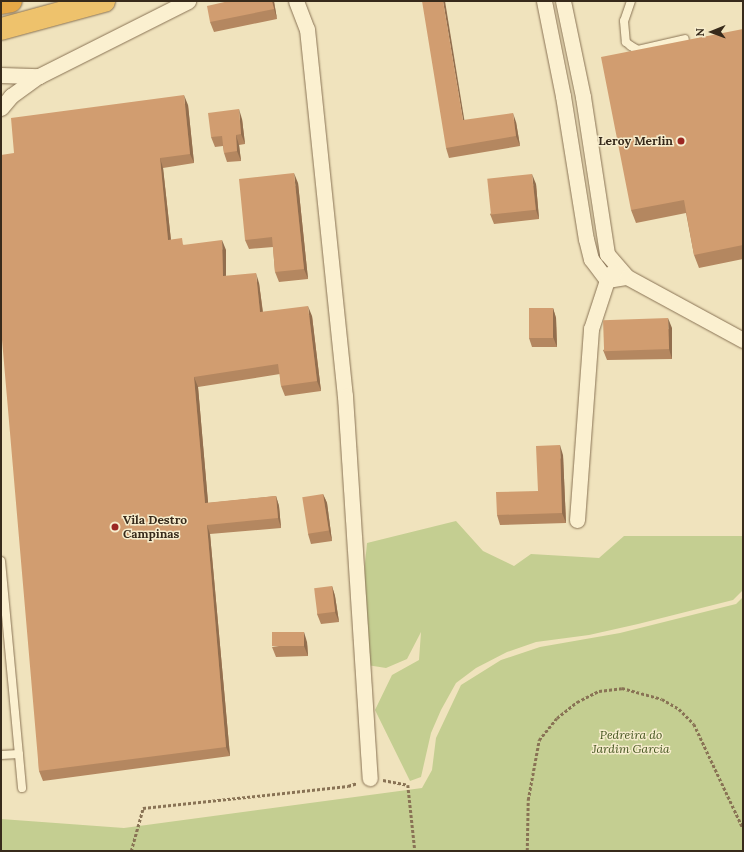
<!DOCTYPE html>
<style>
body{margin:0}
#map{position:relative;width:744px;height:852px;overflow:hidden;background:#f0e3bd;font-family:Lora,serif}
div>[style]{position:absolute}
.green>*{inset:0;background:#c4ce91}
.path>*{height:2.5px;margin-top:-1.25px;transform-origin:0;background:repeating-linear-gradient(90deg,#897355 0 3px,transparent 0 5px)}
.roads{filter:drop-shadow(0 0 1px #897355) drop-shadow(0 0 1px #897355)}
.service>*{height:8px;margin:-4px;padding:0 4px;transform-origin:4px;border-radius:4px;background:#fbf0d0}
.minor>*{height:15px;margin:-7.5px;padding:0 7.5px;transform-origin:7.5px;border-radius:7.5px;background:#fbf0d0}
.trunk>*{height:22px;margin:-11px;padding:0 11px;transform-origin:11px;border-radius:11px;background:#eec26c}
.motorway>*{height:22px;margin:-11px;padding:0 11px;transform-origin:11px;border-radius:11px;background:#e6a847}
.wall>*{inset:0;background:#b48760}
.shaded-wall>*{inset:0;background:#926e4e}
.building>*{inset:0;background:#d19d70;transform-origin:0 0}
.dots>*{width:11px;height:11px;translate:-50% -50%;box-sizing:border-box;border:2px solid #f7edcd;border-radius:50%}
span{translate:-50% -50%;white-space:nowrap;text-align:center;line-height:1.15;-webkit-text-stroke:3px #f7edcd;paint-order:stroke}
.poi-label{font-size:12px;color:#372a1b;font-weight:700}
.right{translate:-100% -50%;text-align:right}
.left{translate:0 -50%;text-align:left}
.park-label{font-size:12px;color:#455520;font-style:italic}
.frame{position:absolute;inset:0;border:2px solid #372a1b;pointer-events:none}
.north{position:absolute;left:692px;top:12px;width:40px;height:40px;-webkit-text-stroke:3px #f7edcd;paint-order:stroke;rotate:269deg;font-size:11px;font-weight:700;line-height:16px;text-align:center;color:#372a1b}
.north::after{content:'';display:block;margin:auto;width:14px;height:18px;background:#372a1b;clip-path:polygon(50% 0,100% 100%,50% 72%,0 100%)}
</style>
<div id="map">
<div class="green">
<div style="clip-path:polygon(456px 521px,483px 551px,514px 566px,531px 554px,599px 558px,624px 536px,743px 536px,743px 590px,733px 600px,638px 624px,589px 635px,536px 642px,507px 652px,476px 668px,456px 683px,441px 710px,431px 733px,421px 777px,410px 781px,375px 710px,392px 675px,419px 660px,421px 632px,407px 659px,386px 668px,367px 665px,363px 584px,367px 543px)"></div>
<div style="clip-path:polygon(743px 597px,743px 851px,1px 851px,1px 819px,124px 828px,422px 788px,432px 770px,436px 738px,461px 685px,501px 660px,540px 647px,620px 633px,736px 604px)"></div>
</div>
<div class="path">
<div style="left:383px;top:780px;width:25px;rotate:11deg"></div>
<div style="left:408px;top:785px;width:66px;rotate:83.9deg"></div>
<div style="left:131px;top:851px;width:45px;rotate:-74.4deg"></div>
<div style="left:143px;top:808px;width:206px;rotate:-6.1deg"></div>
<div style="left:348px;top:786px;width:9px;rotate:-18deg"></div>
<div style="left:527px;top:851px;width:51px;rotate:-88.9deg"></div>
<div style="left:528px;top:800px;width:61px;rotate:-79.6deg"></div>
<div style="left:539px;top:740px;width:28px;rotate:-51deg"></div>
<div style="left:557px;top:718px;width:26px;rotate:-39deg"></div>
<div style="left:577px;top:702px;width:25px;rotate:-27deg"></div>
<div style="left:599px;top:691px;width:23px;rotate:-7deg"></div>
<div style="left:622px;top:688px;width:41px;rotate:15.4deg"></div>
<div style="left:662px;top:699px;width:20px;rotate:30deg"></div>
<div style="left:679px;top:709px;width:21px;rotate:45deg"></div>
<div style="left:694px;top:724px;width:115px;rotate:64.8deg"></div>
</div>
<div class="roads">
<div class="service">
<div style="left:631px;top:1px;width:21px;rotate:109deg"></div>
<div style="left:624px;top:21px;width:21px;rotate:85deg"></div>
<div style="left:626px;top:42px;width:6px;rotate:39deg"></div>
<div style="left:631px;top:46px;width:8px;rotate:30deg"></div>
<div style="left:638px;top:50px;width:48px;rotate:-13.2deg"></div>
<div style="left:1px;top:561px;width:228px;rotate:84.7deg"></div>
<div style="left:1px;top:755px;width:18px;rotate:-3deg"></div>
</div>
<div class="minor">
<div style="left:296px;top:1px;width:30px;rotate:69deg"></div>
<div style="left:307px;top:29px;width:369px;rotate:84.1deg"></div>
<div style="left:345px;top:396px;width:383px;rotate:86.3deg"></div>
<div style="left:544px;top:1px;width:97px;rotate:78.7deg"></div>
<div style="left:563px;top:96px;width:145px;rotate:80.9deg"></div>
<div style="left:586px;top:239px;width:21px;rotate:76deg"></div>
<div style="left:591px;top:259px;width:26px;rotate:53deg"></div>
<div style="left:607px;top:280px;width:20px;rotate:-9deg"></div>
<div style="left:563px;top:1px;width:98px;rotate:78.2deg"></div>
<div style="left:583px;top:97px;width:159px;rotate:81.3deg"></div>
<div style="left:607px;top:254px;width:30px;rotate:49deg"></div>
<div style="left:627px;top:277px;width:132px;rotate:28.5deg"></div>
<div style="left:1px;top:75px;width:38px;rotate:2deg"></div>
<div style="left:1px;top:108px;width:16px;rotate:-50deg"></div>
<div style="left:11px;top:96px;width:34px;rotate:-36deg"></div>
<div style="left:39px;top:76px;width:167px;rotate:-26.7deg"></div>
<div style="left:577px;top:520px;width:192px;rotate:-85.8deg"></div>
<div style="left:591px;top:329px;width:52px;rotate:-71.9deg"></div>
<div style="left:607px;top:280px;width:9px;rotate:-58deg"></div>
</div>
<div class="trunk">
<div style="left:1px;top:29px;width:107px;rotate:-15.2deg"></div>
</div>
<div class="motorway">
<div style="left:1px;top:3px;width:10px;rotate:-11deg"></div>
</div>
</div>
<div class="wall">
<div style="clip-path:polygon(229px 1px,274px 1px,277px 19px,214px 32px,210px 22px)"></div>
<div style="clip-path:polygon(743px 29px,743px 259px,699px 268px,694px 255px,686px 213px,636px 223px,631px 210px)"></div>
<div style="clip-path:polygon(188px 105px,194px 163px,163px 168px,171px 240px,184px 245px,226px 250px,226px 276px,259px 283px,263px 312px,312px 316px,321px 391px,285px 396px,281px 386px,280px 374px,198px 387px,208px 503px,276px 496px,279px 506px,281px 528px,210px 534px,230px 756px,43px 781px,39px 771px,14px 153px)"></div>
<div style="clip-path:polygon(242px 119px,245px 144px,239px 145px,241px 161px,227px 162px,224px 153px,223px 146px,215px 147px,211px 137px)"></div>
<div style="clip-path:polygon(465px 120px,516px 122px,520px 146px,449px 158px,446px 148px)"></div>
<div style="clip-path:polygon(298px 183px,308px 279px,279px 282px,275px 272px,273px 247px,249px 249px,245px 240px)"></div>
<div style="clip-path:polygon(536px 184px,539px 219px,494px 224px,490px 214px)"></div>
<div style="clip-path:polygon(553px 308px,556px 318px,557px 347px,532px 347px,529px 338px)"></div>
<div style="clip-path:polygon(672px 328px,672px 359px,607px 360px,603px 350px)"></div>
<div style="clip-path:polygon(563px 455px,566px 523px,500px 525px,497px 515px,538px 491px)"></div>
<div style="clip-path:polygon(323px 494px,327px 503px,332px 541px,311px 544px,308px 534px)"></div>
<div style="clip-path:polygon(332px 586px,335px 596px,339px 622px,321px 624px,317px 614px)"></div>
<div style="clip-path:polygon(307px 642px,308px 656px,276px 657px,272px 647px)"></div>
</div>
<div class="shaded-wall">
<div style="clip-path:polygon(272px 1px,274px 1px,274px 2px,277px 19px,274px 9px)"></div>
<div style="clip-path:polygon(443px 1px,445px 1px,466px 130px,463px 120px)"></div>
<div style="clip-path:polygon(184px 95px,188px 105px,194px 163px,190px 154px)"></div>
<div style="clip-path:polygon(239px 109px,242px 119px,245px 144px,241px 134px)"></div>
<div style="clip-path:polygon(513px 113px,516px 122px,520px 146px,516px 136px)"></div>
<div style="clip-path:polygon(236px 135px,239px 145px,241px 161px,237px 151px)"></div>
<div style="clip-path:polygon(160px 158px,163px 168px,172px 250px,168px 240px)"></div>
<div style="clip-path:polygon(294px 173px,298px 183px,308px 279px,304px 269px)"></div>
<div style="clip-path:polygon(532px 174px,536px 184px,539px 219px,536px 210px)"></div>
<div style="clip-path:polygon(222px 240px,226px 250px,226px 286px,223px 276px)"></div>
<div style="clip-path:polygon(256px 273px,259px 283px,264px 322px,260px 312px)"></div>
<div style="clip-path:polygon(308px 306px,312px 316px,321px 391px,317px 381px)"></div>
<div style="clip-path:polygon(553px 308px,556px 318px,557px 347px,553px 337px)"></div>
<div style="clip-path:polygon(668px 318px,672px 328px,672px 359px,669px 349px)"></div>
<div style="clip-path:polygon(194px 377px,198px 387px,209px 513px,205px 503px)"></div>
<div style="clip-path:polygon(560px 445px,563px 455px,566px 523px,562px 513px)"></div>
<div style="clip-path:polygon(323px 494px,327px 503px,332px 541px,329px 531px)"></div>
<div style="clip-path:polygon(276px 496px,279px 506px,281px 528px,278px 518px)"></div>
<div style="clip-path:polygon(207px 525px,210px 534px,230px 756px,226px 747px)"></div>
<div style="clip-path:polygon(332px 586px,335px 596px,339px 622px,335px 612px)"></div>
<div style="clip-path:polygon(304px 632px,307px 642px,308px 656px,304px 646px)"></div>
</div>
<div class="building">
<div style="clip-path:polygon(229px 1px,272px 1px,274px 9px,210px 22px,207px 6px)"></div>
<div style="clip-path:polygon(422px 1px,443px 1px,463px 120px,513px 113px,516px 136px,446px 148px)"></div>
<div style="clip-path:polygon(743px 29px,743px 245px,694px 255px,684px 200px,631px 210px,601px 57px)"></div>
<div style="clip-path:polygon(184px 95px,190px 154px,160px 158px,168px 240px,182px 238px,183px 245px,222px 240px,223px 276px,256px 273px,260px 312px,308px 306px,317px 381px,281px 386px,278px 364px,194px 377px,205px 503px,276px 496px,278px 518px,207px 525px,226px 747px,39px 771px,1px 328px,1px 155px,14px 153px,11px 118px)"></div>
<div style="clip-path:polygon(239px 109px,241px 134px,236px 135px,237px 151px,224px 153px,222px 136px,211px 137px,208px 113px)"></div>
<div style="clip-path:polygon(294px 173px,304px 269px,275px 272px,272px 237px,245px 240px,239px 179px)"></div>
<div style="left:532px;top:174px;width:36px;height:45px;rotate:84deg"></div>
<div style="left:529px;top:308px;width:24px;height:30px"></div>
<div style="left:668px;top:318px;width:31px;height:65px;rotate:88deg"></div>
<div style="clip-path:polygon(560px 445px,562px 513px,497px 515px,496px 492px,538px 491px,536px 446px)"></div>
<div style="left:323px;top:494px;width:37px;height:21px;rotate:81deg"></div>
<div style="left:332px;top:586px;width:26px;height:18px;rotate:83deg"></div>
<div style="left:304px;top:632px;width:14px;height:32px;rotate:90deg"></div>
</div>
<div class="dots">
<div style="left:681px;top:141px;background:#9b2722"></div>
<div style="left:115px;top:527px;background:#9b2722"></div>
</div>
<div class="poi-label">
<span class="right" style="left:673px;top:141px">Leroy Merlin</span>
<span class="left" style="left:123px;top:527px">Vila Destro<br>Campinas</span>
</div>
<div class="park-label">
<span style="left:631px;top:742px">Pedreira do<br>Jardim Garcia</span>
</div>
<div class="frame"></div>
<div class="north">N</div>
</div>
